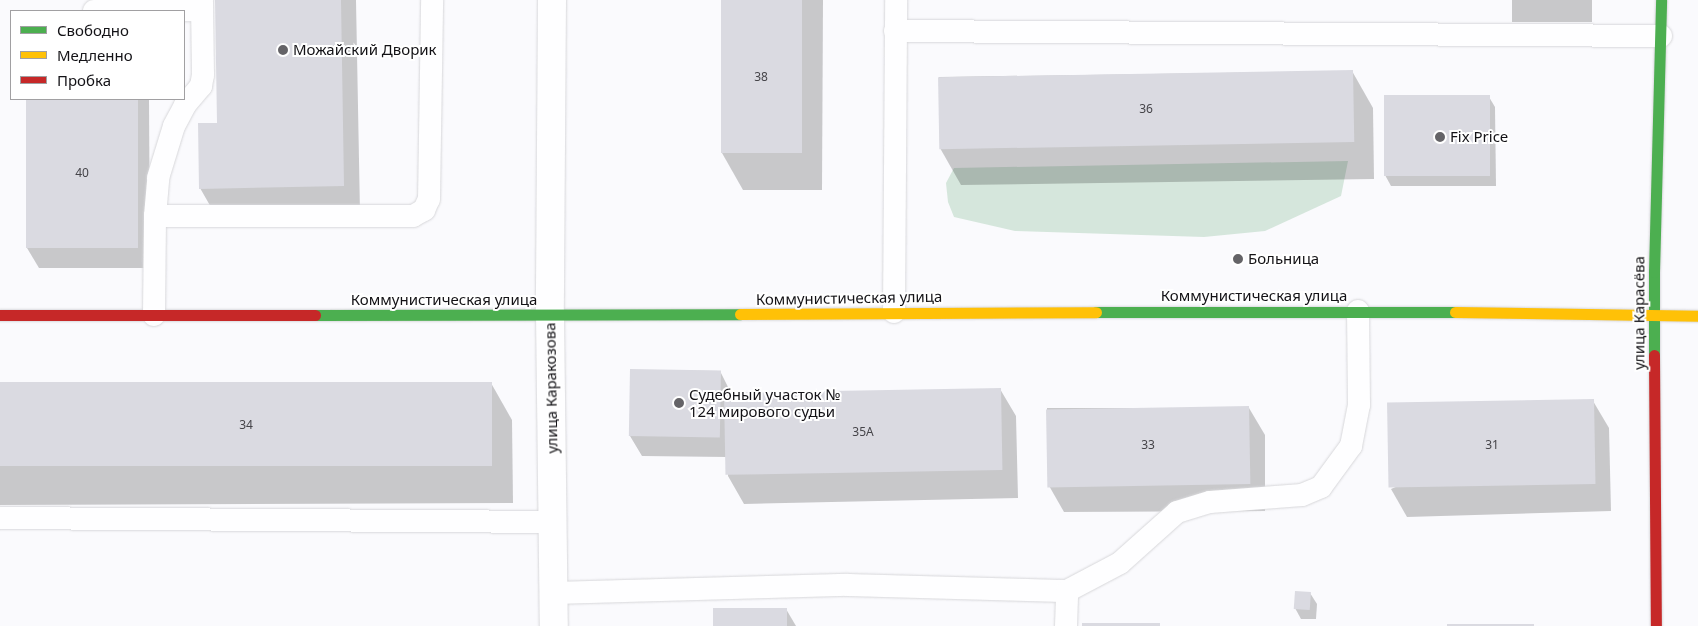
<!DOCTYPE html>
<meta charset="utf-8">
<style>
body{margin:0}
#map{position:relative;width:1698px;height:626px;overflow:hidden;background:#fafafd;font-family:"Noto Sans",sans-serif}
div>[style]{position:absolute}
.green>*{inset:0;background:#d5e6dc}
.shadow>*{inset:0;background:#0003;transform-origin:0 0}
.building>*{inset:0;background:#dadae1;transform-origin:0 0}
.roads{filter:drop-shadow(0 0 1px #d7d7da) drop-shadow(0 0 1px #d7d7da)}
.lane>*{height:22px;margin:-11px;padding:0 11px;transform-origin:11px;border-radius:11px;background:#fefeff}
.street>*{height:28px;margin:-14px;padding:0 14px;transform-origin:14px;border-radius:14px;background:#fefeff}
.fast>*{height:11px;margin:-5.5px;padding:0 5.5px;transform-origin:5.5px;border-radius:5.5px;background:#4caf50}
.slow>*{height:11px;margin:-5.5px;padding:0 5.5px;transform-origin:5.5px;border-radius:5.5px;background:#ffc107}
.jam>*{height:11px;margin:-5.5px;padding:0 5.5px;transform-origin:5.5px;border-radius:5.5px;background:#c62828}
.dots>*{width:14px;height:14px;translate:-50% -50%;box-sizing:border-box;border:2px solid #fff;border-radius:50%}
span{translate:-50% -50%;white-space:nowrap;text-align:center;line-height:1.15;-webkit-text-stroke:4px #fff;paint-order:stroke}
.number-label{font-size:12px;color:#454449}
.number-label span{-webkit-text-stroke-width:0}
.poi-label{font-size:15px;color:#131216}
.left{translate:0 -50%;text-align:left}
.street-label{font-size:15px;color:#131216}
.legend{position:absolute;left:10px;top:10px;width:175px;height:90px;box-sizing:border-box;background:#fff;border:1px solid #a1a0a2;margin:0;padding:6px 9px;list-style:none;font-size:15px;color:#131216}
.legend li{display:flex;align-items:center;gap:10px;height:25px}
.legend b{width:25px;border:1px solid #a1a0a2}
</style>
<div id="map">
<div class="green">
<div style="clip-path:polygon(1348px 161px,1341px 196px,1265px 231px,1204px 237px,1015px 231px,954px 217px,948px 202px,946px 183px,954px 168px)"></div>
</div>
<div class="shadow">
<div style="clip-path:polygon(217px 0,356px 0,360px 213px,216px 216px,200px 188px,219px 124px)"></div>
<div style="clip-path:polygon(722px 0,823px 0,822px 190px,743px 190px,722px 153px)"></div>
<div style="left:1512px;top:0;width:80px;height:22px"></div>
<div style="clip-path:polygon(1352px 71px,1373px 108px,1374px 179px,961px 185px,940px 148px,939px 77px)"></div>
<div style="clip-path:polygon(1489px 97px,1495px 107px,1496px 186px,1391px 186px,1385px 175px)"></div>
<div style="clip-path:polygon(27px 99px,149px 99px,150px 268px,39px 268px,27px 248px)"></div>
<div style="clip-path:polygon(631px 370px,720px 371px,732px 395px,1000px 389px,1016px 416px,1018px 498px,744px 504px,728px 476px,727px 457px,642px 456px,630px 436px)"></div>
<div style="clip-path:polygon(491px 383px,512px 420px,513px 503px,0 505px,0 385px)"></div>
<div style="clip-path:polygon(1593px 401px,1609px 428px,1611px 511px,1407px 517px,1391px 489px)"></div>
<div style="clip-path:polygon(1047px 408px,1249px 408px,1265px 435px,1265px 511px,1064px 512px,1048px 484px)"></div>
<div style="clip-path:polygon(1310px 593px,1317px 604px,1316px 619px,1301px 619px,1295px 608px)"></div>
<div style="clip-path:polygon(786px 609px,796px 626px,714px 626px)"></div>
</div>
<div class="building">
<div style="clip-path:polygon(215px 0,341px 0,344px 186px,199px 189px,198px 123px,217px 123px)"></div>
<div style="left:721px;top:0;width:81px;height:153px"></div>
<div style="left:1353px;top:70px;width:72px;height:415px;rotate:89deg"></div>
<div style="left:1384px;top:95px;width:106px;height:81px"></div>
<div style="left:26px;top:99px;width:112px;height:149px"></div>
<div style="left:630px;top:369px;width:91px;height:67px;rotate:1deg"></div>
<div style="left:492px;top:382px;width:84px;height:492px;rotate:90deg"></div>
<div style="left:1001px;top:388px;width:82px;height:277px;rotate:89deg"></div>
<div style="left:1594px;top:399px;width:85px;height:207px;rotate:89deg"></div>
<div style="left:1249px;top:406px;width:78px;height:203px;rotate:89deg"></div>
<div style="left:1295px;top:591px;width:16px;height:18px;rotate:4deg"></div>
<div style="left:713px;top:608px;width:74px;height:18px"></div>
<div style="left:1082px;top:623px;width:78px;height:3px"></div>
<div style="left:1447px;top:624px;width:87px;height:2px"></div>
</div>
<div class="roads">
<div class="lane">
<div style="left:94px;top:11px;width:108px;rotate:-0.5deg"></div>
<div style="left:895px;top:31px;width:766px;rotate:0.37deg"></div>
<div style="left:155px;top:216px;width:38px;rotate:-85deg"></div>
<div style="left:158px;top:178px;width:54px;rotate:-72.9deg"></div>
<div style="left:174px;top:126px;width:24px;rotate:-62deg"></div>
<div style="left:185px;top:105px;width:25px;rotate:-50deg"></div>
<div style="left:201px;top:86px;width:11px;rotate:-80deg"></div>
<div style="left:203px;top:75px;width:75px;rotate:-90.8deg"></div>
<div style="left:894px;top:312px;width:312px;rotate:-89.6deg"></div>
<div style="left:154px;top:315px;width:99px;rotate:-89.4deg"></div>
<div style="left:155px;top:216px;width:258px"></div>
<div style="left:413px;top:216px;width:13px;rotate:-29deg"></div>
<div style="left:424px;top:210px;width:12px;rotate:-66deg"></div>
<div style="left:429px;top:199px;width:199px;rotate:-89.1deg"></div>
<div style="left:0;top:518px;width:553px;rotate:0.41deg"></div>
<div style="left:554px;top:593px;width:294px;rotate:-1.6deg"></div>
<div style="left:848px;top:585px;width:219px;rotate:1.6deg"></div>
<div style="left:1067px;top:591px;width:60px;rotate:-27.8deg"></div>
<div style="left:1120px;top:563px;width:76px;rotate:-41.8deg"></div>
<div style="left:1177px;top:512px;width:34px;rotate:-17deg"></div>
<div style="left:1210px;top:502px;width:92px;rotate:-4.4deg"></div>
<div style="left:1302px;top:495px;width:21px;rotate:-23deg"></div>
<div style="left:1321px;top:487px;width:51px;rotate:-53.8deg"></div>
<div style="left:1351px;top:446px;width:42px;rotate:-79deg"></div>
<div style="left:1359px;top:405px;width:94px;rotate:-90.6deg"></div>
<div style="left:1066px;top:626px;width:35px;rotate:-88deg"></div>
</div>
<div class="street">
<div style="left:552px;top:0;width:315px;rotate:90.4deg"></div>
<div style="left:550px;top:315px;width:311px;rotate:89.3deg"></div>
</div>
<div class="fast">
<div style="left:1096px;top:312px;width:359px"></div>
<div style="left:315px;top:315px;width:425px;rotate:-0.1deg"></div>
<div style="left:1654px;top:355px;width:83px;rotate:-90deg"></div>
<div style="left:1654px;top:272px;width:272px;rotate:-88.5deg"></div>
</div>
<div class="slow">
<div style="left:1455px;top:312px;width:243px;rotate:0.9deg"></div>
<div style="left:740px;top:314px;width:356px;rotate:-0.3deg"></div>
</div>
<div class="jam">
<div style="left:0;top:315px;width:315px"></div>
<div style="left:1654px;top:355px;width:271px;rotate:89.6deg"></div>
</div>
</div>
<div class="dots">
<div style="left:283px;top:50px;background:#646367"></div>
<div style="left:1440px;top:137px;background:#646367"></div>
<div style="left:1238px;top:259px;background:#646367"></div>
<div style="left:679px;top:403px;background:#646367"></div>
</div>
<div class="number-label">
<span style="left:761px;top:77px">38</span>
<span style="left:1146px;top:109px">36</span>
<span style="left:82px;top:173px">40</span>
<span style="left:246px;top:425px">34</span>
<span style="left:863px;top:432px">35А</span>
<span style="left:1148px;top:445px">33</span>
<span style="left:1492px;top:445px">31</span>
</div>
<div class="poi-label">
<span class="left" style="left:293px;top:50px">Можайский Дворик</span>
<span class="left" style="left:1450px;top:137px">Fix Price</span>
<span class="left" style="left:1248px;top:259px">Больница</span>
<span class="left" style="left:689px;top:403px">Судебный участок №<br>124 мирового судьи</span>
</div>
<div class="street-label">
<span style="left:1254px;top:296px">Коммунистическая улица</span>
<span style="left:849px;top:298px;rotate:-1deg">Коммунистическая улица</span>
<span style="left:444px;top:300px">Коммунистическая улица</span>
<span style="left:1639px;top:313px;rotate:-90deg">улица Карасёва</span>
<span style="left:551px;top:388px;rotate:-91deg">улица Каракозова</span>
</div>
<ul class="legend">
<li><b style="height:6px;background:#4caf50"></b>Свободно</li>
<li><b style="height:6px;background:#ffc107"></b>Медленно</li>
<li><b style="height:6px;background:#c62828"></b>Пробка</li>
</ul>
</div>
